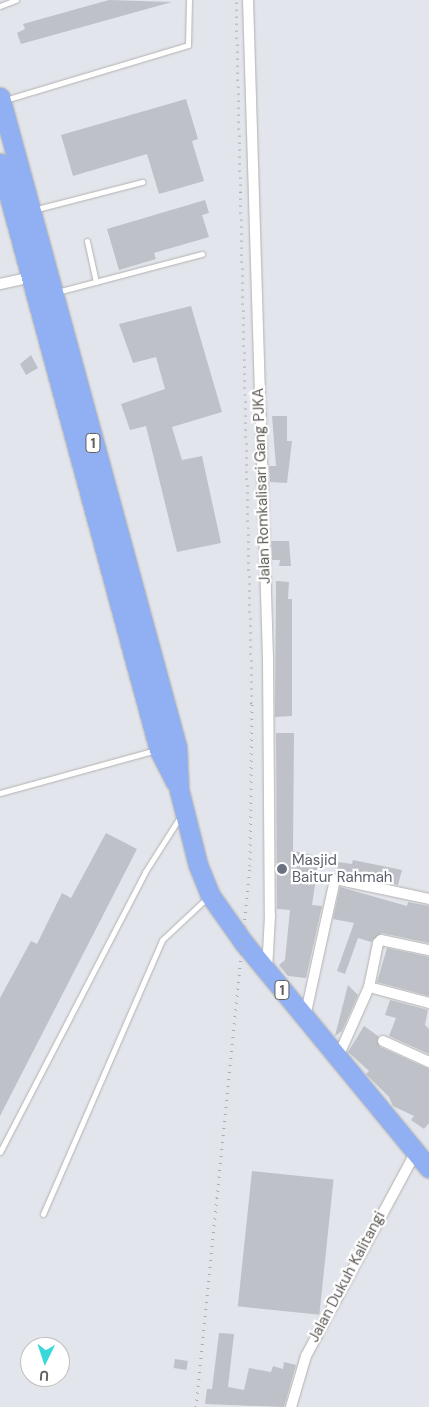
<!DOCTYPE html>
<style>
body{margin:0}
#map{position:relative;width:429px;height:1407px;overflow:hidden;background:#e2e5ec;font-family:"DM Sans",sans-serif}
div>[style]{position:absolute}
.building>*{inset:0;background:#bec1c7;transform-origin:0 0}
.roads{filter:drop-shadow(0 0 1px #b3b1ad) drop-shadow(0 0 1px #b3b1ad)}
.lane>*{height:5px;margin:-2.5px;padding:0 2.5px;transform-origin:2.5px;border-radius:2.5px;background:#fff}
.street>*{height:10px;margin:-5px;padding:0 5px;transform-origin:5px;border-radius:5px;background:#fff}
.highway>*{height:19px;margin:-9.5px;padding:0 9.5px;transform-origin:9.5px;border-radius:9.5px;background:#91b0f4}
.rail>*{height:3px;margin-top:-1.5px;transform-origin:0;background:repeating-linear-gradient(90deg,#adadac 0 1px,transparent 0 7px)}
.dots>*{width:14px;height:14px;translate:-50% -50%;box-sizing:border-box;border:2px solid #fff;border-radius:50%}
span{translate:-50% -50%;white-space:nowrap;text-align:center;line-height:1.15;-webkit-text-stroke:4.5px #fff;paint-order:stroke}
.shield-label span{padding:1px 4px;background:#fff;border:1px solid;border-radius:4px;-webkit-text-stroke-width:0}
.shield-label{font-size:14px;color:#615e5a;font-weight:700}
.street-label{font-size:15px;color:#615e5a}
.worship-label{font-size:15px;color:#5b616d}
.left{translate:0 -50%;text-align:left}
.north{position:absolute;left:20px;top:1337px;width:50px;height:50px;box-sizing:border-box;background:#fff;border:1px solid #c0bfbd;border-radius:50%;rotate:184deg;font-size:14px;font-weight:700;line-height:20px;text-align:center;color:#615e5a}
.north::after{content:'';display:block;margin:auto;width:18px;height:22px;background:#39d8da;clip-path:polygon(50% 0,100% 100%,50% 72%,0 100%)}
</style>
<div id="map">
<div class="building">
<div style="clip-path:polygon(109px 0,172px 2px,21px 44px,17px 33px,25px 29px,23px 24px)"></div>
<div style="clip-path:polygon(186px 99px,198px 139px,192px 141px,204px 181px,159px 194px,147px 154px,73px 176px,61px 135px)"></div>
<div style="clip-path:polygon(205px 200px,209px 213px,202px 215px,209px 237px,154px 253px,156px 259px,119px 270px,107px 229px)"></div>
<div style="clip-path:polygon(191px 306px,222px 412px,172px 427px,182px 460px,202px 456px,221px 543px,177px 552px,146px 426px,130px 430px,121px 404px,165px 389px,156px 357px,133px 363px,119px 324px)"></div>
<div style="clip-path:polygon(31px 355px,38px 368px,26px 375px,20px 364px)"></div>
<div style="clip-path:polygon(272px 416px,287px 416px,287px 441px,292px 441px,287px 483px,270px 482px,269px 466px,276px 466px)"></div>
<div style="clip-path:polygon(271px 541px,289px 541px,291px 566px,279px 566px,280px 560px,272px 560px)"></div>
<div style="clip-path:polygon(276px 581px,289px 582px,288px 599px,292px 599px,292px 716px,275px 717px)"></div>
<div style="clip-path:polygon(276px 733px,294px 733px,293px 851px,313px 855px,312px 864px,318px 864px,312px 905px,322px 906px,306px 978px,288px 976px,279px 965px,285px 960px,290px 910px,277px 909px)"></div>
<div style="clip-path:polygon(106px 833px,137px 849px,0 1116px,0 998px,31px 941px,37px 944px,62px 893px,71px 898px)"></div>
<div style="clip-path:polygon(353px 860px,402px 870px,398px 885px,336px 872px,338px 862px,352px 864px)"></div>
<div style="clip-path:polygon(340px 887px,407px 906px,408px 902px,429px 906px,429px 943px,382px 933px,371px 942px,358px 938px,345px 974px,337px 971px,354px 923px,333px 919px)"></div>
<div style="clip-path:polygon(387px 948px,429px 957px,429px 996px,377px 982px)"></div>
<div style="clip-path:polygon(348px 985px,358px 995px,342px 1031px,335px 1036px)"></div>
<div style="clip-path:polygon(390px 1000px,428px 1010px,425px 1025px,429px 1029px,429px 1054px,389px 1036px,396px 1018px,385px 1015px)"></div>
<div style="clip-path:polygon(364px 1026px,378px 1036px,380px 1047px,429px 1069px,429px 1123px,424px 1129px,411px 1120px,414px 1116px,393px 1106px,389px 1097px,366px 1074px,369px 1071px,348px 1052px)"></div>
<div style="left:252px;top:1171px;width:82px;height:136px;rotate:6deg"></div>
<div style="clip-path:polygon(219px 1333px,234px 1334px,228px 1387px,244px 1390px,249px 1368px,271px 1372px,273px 1366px,283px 1369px,284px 1362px,296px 1365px,284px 1407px,205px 1404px,207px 1389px,212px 1389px)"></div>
<div style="left:175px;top:1359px;width:13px;height:9px;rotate:9deg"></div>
</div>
<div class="roads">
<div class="lane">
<div style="left:0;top:6px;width:17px;rotate:-21deg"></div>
<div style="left:5px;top:100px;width:191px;rotate:-16.7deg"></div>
<div style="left:188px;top:45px;width:45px;rotate:-88.7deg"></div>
<div style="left:33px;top:210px;width:113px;rotate:-14.4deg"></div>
<div style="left:87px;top:241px;width:42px;rotate:77.6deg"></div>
<div style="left:57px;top:292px;width:150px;rotate:-14.7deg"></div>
<div style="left:0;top:793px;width:162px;rotate:-15.4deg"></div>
<div style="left:0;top:1152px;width:315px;rotate:-62.6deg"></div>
<div style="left:145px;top:872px;width:65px;rotate:-57.5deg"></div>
<div style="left:43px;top:1214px;width:299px;rotate:-66.5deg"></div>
<div style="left:162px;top:940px;width:63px;rotate:-43.1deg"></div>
</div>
<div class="street">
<div style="left:248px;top:0;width:658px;rotate:88.26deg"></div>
<div style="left:268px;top:658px;width:258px;rotate:89.6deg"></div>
<div style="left:270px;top:916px;width:54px;rotate:93.2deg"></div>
<div style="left:0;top:284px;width:35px;rotate:-12deg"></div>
<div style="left:369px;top:987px;width:62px;rotate:14.9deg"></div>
<div style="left:305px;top:1017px;width:141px;rotate:-77.7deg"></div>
<div style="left:335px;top:879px;width:96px;rotate:12deg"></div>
<div style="left:383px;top:1041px;width:51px;rotate:24.5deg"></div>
<div style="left:338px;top:1057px;width:77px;rotate:-66.1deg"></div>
<div style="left:369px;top:987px;width:45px;rotate:-78.4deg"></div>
<div style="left:378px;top:943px;width:4px;rotate:-45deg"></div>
<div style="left:381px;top:940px;width:49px;rotate:11.8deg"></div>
<div style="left:291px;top:1407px;width:53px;rotate:-73.6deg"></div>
<div style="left:306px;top:1356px;width:232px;rotate:-61.7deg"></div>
</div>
<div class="highway">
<div style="left:0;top:97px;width:674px;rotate:74.77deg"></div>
<div style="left:177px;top:747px;width:43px;rotate:87.3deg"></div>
<div style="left:179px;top:790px;width:77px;rotate:75.8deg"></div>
<div style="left:198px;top:865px;width:32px;rotate:68deg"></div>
<div style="left:210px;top:895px;width:59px;rotate:54.7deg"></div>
<div style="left:244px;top:943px;width:291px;rotate:50.6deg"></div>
<div style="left:0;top:163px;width:608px;rotate:74.84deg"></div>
<div style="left:159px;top:750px;width:36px;rotate:63deg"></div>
</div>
</div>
<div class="rail">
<div style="left:196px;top:1407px;width:544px;rotate:-84.3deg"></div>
<div style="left:250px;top:866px;width:163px;rotate:-89.3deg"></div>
<div style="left:252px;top:703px;width:703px;rotate:-91.3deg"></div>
</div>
<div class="dots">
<div style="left:282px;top:869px;background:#6b7280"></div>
</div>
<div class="shield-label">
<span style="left:93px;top:443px">1</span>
<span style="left:282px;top:990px">1</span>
</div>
<div class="street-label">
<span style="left:262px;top:486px;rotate:-92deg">Jalan Romkalisari Gang PJKA</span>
<span style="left:347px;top:1277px;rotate:-62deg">Jalan Dukuh Kalitangi</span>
</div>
<div class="worship-label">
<span class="left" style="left:292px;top:869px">Masjid<br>Baitur Rahmah</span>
</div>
<div class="north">U</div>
</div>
